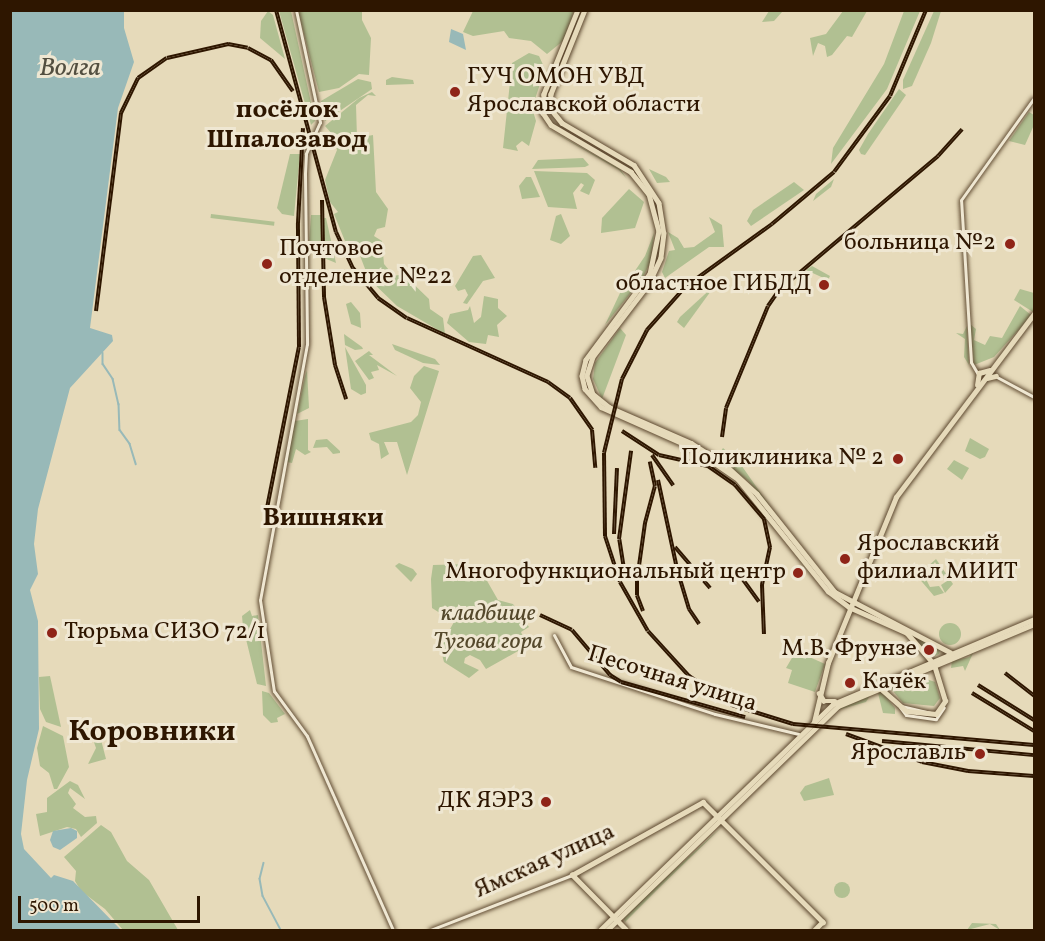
<!DOCTYPE html>
<meta charset="utf-8">
<style>
body{margin:0}
#map{position:relative;width:1045px;height:941px;overflow:hidden;background:#e6daba;font-family:Vollkorn,serif}
div>[style]{position:absolute}
.green>*{inset:0;background:#b1c092;transform-origin:0 0}
.round{border-radius:50%}
.water>*{inset:0;background:#98b9b8}
.stream>*{height:1.5px;margin:-0.75px;padding:0 0.75px;transform-origin:0.75px;border-radius:0.75px;background:#98b9b8}
.roads{filter:drop-shadow(0 0 2px #5c472e) drop-shadow(0 0 2px #5c472e)}
.minor>*{height:3px;margin:-1.5px;padding:0 1.5px;transform-origin:1.5px;border-radius:1.5px;background:#efe7d2}
.major>*{height:4.5px;margin:-2.25px;padding:0 2.25px;transform-origin:2.25px;border-radius:2.25px;background:#e6daba}
.rail>*{height:4px;margin-top:-2px;transform-origin:0;background:repeating-linear-gradient(90deg,#efe7d2 0 4.5px,#2e1600 0 9px);box-sizing:border-box;border-block:2px solid #2e1600}
.dots>*{width:16px;height:16px;translate:-50% -50%;box-sizing:border-box;border:3px solid #efe7d2;border-radius:50%}
span{translate:-50% -50%;white-space:nowrap;text-align:center;line-height:1.15;-webkit-text-stroke:6px #efe7d2;paint-order:stroke}
.poi-label{font-size:24px;color:#2e1600}
.left{translate:0 -50%;text-align:left}
.right{translate:-100% -50%;text-align:right}
.park-label{font-size:24px;color:#55492c;font-style:italic}
.street-label{font-size:24px;color:#2e1600}
.water-label{font-size:26px;color:#534f40;font-style:italic}
.neighbourhood-label{font-size:26px;color:#2e1600;font-weight:700}
.district-label{font-size:30px;color:#2e1600;font-weight:700}
.frame{position:absolute;inset:0;border:12px solid #2e1600;pointer-events:none}
.scale{position:absolute;left:18px;top:896px;width:182px;height:27px;box-sizing:border-box;border:3px solid #2e1600;border-top:0;padding-left:8px;font-size:18px;line-height:21px;white-space:nowrap;color:#2e1600;-webkit-text-stroke:4px #efe7d2;paint-order:stroke}
</style>
<div id="map">
<div class="green">
<div style="clip-path:polygon(268px 11px,273px 15px,285px 59px,260px 38px,261px 21px)"></div>
<div style="clip-path:polygon(279px 11px,291px 11px,315px 121px,311px 125px)"></div>
<div style="clip-path:polygon(298px 11px,362px 11px,362px 20px,371px 38px,369px 75px,359px 74px,339px 88px,319px 92px)"></div>
<div style="clip-path:polygon(473px 11px,574px 11px,563px 41px,547px 54px,531px 41px,509px 38px,504px 31px,473px 36px,463px 32px)"></div>
<div style="clip-path:polygon(769px 11px,782px 12px,774px 21px,762px 22px)"></div>
<div style="clip-path:polygon(843px 11px,867px 11px,852px 37px,847px 36px,832px 55px,827px 57px,825px 46px,818px 43px,813px 56px,810px 38px,826px 34px)"></div>
<div style="clip-path:polygon(904px 11px,920px 11px,887px 89px,831px 164px,833px 148px,884px 64px)"></div>
<div style="clip-path:polygon(934px 11px,941px 11px,931px 43px,912px 86px,903px 89px,903px 80px)"></div>
<div style="clip-path:polygon(529px 53px,539px 56px,545px 69px,532px 108px,536px 121px,529px 146px,522px 141px,516px 146px,518px 151px,503px 148px,512px 63px)"></div>
<div style="clip-path:polygon(392px 77px,413px 80px,414px 84px,386px 85px,386px 80px)"></div>
<div style="clip-path:polygon(358px 79px,371px 82px,372px 89px,325px 121px,321px 101px)"></div>
<div style="clip-path:polygon(899px 89px,906px 95px,865px 155px,861px 154px,859px 150px,868px 134px)"></div>
<div style="clip-path:polygon(372px 92px,376px 96px,368px 95px,356px 105px,357px 138px,373px 135px,376px 192px,388px 209px,385px 227px,377px 229px,374px 236px,382px 241px,384px 264px,394px 276px,403px 274px,429px 299px,430px 309px,443px 318px,445px 334px,397px 306px,369px 279px,357px 248px,347px 246px,334px 214px,338px 212px,330px 202px,325px 180px,337px 150px,332px 134px,325px 126px,359px 98px)"></div>
<div style="clip-path:polygon(1029px 112px,1034px 115px,1034px 125px,1025px 145px,1009px 141px)"></div>
<div style="clip-path:polygon(541px 125px,620px 169px,627px 179px,619px 170px)"></div>
<div style="clip-path:polygon(290px 154px,300px 154px,294px 216px,282px 214px,277px 208px)"></div>
<div style="clip-path:polygon(583px 158px,589px 165px,585px 167px,532px 169px,538px 160px)"></div>
<div style="clip-path:polygon(649px 169px,666px 177px,670px 182px,657px 183px)"></div>
<div style="clip-path:polygon(534px 171px,587px 173px,595px 180px,589px 195px,580px 191px,584px 185px,581px 183px,573px 193px,577px 209px,548px 207px)"></div>
<div style="clip-path:polygon(526px 177px,531px 177px,540px 197px,522px 199px,519px 186px)"></div>
<div style="clip-path:polygon(834px 179px,831px 187px,813px 201px,816px 194px)"></div>
<div style="clip-path:polygon(794px 182px,804px 190px,751px 226px,747px 221px,753px 210px)"></div>
<div style="clip-path:polygon(629px 189px,644px 202px,635px 228px,601px 233px,602px 218px)"></div>
<div style="left:211px;top:214px;width:64px;height:4px;rotate:7deg"></div>
<div style="clip-path:polygon(561px 214px,570px 236px,561px 244px,550px 240px,556px 216px)"></div>
<div style="clip-path:polygon(311px 215px,321px 215px,321px 247px,309px 243px)"></div>
<div style="clip-path:polygon(709px 217px,722px 225px,724px 247px,709px 247px,665px 278px,662px 272px,669px 251px,675px 250px,668px 232px,678px 238px,684px 248px,694px 247px,715px 232px)"></div>
<div style="clip-path:polygon(323px 218px,326px 218px,336px 263px,324px 258px)"></div>
<div style="clip-path:polygon(654px 233px,651px 261px,642px 279px,605px 325px,620px 293px,645px 256px)"></div>
<div style="clip-path:polygon(481px 255px,495px 278px,483px 281px,467px 304px,463px 303px,468px 295px,465px 289px,458px 291px,455px 286px,473px 256px)"></div>
<div style="clip-path:polygon(812px 266px,830px 276px,828px 280px,806px 270px)"></div>
<div style="clip-path:polygon(716px 284px,684px 328px,677px 322px,680px 317px)"></div>
<div style="clip-path:polygon(1020px 289px,1034px 293px,1033px 312px,1014px 300px)"></div>
<div style="clip-path:polygon(484px 296px,498px 299px,498px 308px,507px 316px,497px 325px,499px 337px,488px 335px,486px 344px,469px 342px,447px 323px,450px 314px,468px 310px,470px 306px,474px 323px,481px 317px)"></div>
<div style="clip-path:polygon(351px 302px,360px 313px,361px 328px,351px 324px,346px 304px)"></div>
<div style="clip-path:polygon(1020px 306px,1031px 315px,1023px 325px,994px 357px,974px 365px,970px 324px,976px 329px,974px 340px,985px 345px,990px 336px,1002px 338px)"></div>
<div style="clip-path:polygon(967px 326px,969px 365px,964px 357px,965px 339px,956px 333px,963px 334px)"></div>
<div style="clip-path:polygon(620px 328px,626px 335px,602px 399px,593px 379px,595px 363px)"></div>
<div style="clip-path:polygon(344px 334px,362px 347px,363px 349px,355px 350px,345px 345px)"></div>
<div style="clip-path:polygon(392px 344px,435px 359px,440px 365px,423px 363px,395px 350px)"></div>
<div style="clip-path:polygon(345px 347px,366px 385px,366px 393px,361px 395px,351px 389px)"></div>
<div style="clip-path:polygon(369px 351px,373px 355px,369px 355px,397px 376px,377px 365px,379px 370px,371px 372px,374px 378px,369px 380px,355px 361px)"></div>
<div style="clip-path:polygon(424px 366px,439px 371px,407px 475px,397px 442px,384px 442px,389px 454px,381px 459px,379px 444px,371px 440px,369px 433px,411px 422px,418px 415px,421px 402px,410px 388px,414px 376px)"></div>
<div style="clip-path:polygon(307px 370px,309px 408px,297px 414px,305px 376px)"></div>
<div style="clip-path:polygon(308px 419px,308px 450px,311px 452px,305px 455px,296px 449px,292px 463px,287px 462px,295px 421px)"></div>
<div style="clip-path:polygon(970px 438px,989px 449px,985px 457px,980px 459px,965px 451px)"></div>
<div style="clip-path:polygon(327px 439px,340px 451px,340px 453px,333px 454px,327px 447px,313px 448px,316px 440px)"></div>
<div style="clip-path:polygon(723px 448px,739px 462px,774px 512px,748px 481px,717px 457px)"></div>
<div style="clip-path:polygon(954px 460px,969px 468px,962px 480px,947px 469px)"></div>
<div style="clip-path:polygon(936px 559px,953px 584px,945px 593px,941px 585px,947px 581px,942px 573px,931px 578px,941px 572px,935px 562px,924px 575px,930px 587px,939px 586px,944px 593px,934px 596px,917px 576px)"></div>
<div style="clip-path:polygon(399px 563px,413px 569px,417px 574px,411px 582px,395px 566px)"></div>
<div style="clip-path:polygon(469px 564px,472px 579px,486px 579px,498px 600px,513px 604px,529px 627px,521px 632px,527px 646px,486px 669px,480px 660px,470px 655px,465px 658px,464px 663px,479px 670px,469px 678px,444px 662px,440px 647px,454px 622px,432px 608px,431px 579px,433px 565px)"></div>
<div style="clip-path:polygon(856px 606px,911px 630px,940px 649px,939px 654px,930px 658px,911px 634px)"></div>
<div style="clip-path:polygon(250px 610px,252px 616px,258px 615px,266px 686px,257px 684px,243px 627px,242px 616px)"></div>
<div class="round" style="left:939px;top:623px;width:22px;height:22px"></div>
<div style="clip-path:polygon(796px 651px,825px 664px,815px 692px,788px 683px,792px 670px,786px 668px)"></div>
<div style="clip-path:polygon(974px 651px,965px 671px,963px 666px,951px 668px,952px 661px,969px 657px)"></div>
<div style="clip-path:polygon(50px 676px,61px 727px,46px 722px,40px 709px,39px 677px)"></div>
<div style="clip-path:polygon(918px 676px,935px 682px,940px 698px,934px 706px,903px 703px,892px 690px,891px 686px)"></div>
<div style="clip-path:polygon(262px 691px,269px 693px,285px 714px,277px 718px,278px 722px,271px 723px,263px 715px)"></div>
<div style="clip-path:polygon(882px 692px,895px 708px,895px 714px,883px 713px,878px 693px)"></div>
<div style="clip-path:polygon(871px 694px,866px 702px,838px 710px,839px 708px)"></div>
<div style="clip-path:polygon(43px 726px,63px 736px,69px 767px,57px 789px,54px 789px,49px 773px,40px 766px,37px 748px)"></div>
<div style="clip-path:polygon(90px 731px,100px 736px,106px 759px,88px 764px,96px 748px)"></div>
<div style="clip-path:polygon(829px 778px,834px 795px,804px 801px,800px 793px,805px 786px)"></div>
<div style="clip-path:polygon(70px 781px,78px 785px,85px 799px,70px 788px,68px 793px,76px 804px,73px 808px,85px 817px,96px 816px,97px 823px,81px 837px,76px 829px,67px 827px,40px 836px,36px 814px,47px 812px,47px 798px)"></div>
<div style="clip-path:polygon(101px 825px,111px 832px,127px 861px,149px 880px,178px 930px,123px 930px,105px 909px,81px 891px,75px 881px,76px 871px,64px 857px)"></div>
<div style="clip-path:polygon(724px 825px,661px 886px,625px 922px,623px 916px)"></div>
<div class="round" style="left:834px;top:882px;width:16px;height:16px"></div>
<div style="clip-path:polygon(972px 923px,996px 924px,1000px 930px,990px 924px,967px 930px)"></div>
</div>
<div class="water">
<div style="clip-path:polygon(10px 11px,124px 11px,124px 28px,134px 62px,118px 108px,90px 328px,112px 335px,113px 341px,70px 388px,38px 509px,34px 544px,38px 574px,30px 590px,38px 621px,39px 729px,27px 780px,21px 834px,24px 849px,51px 878px,54px 875px,73px 881px,121px 930px,11px 930px)"></div>
<div style="clip-path:polygon(451px 29px,463px 34px,466px 50px,449px 42px)"></div>
<div style="clip-path:polygon(71px 828px,77px 831px,77px 838px,60px 850px,53px 847px,50px 840px,53px 831px)"></div>
</div>
<div class="stream">
<div style="left:103px;top:353px;width:11px;rotate:90deg"></div>
<div style="left:103px;top:364px;width:18px;rotate:56deg"></div>
<div style="left:113px;top:379px;width:26px;rotate:77deg"></div>
<div style="left:119px;top:404px;width:26px;rotate:88deg"></div>
<div style="left:120px;top:430px;width:17px;rotate:54deg"></div>
<div style="left:130px;top:444px;width:21px;rotate:73deg"></div>
<div style="left:264px;top:863px;width:16px;rotate:104deg"></div>
<div style="left:260px;top:879px;width:17px;rotate:80deg"></div>
<div style="left:263px;top:896px;width:38px;rotate:62deg"></div>
</div>
<div class="roads">
<div class="minor">
<div style="left:296px;top:10px;width:115px;rotate:77.9deg"></div>
<div style="left:320px;top:122px;width:35px;rotate:114deg"></div>
<div style="left:306px;top:154px;width:20px;rotate:93deg"></div>
<div style="left:305px;top:174px;width:170px;rotate:89.3deg"></div>
<div style="left:307px;top:344px;width:260px;rotate:100.4deg"></div>
<div style="left:260px;top:600px;width:92px;rotate:81.3deg"></div>
<div style="left:274px;top:691px;width:56px;rotate:53.7deg"></div>
<div style="left:307px;top:736px;width:212px;rotate:66.1deg"></div>
<div style="left:979px;top:376px;width:16px;rotate:-120deg"></div>
<div style="left:971px;top:362px;width:162px;rotate:-93.5deg"></div>
<div style="left:961px;top:200px;width:125px;rotate:-54.4deg"></div>
<div style="left:995px;top:376px;width:44px;rotate:28.3deg"></div>
<div style="left:554px;top:635px;width:36px;rotate:62deg"></div>
<div style="left:571px;top:667px;width:151px;rotate:18.1deg"></div>
<div style="left:715px;top:714px;width:86px;rotate:13.4deg"></div>
<div style="left:901px;top:706px;width:35px;rotate:13deg"></div>
<div style="left:900px;top:707px;width:10px;rotate:53deg"></div>
<div style="left:906px;top:715px;width:30px;rotate:8deg"></div>
<div style="left:936px;top:719px;width:14px;rotate:-56deg"></div>
<div style="left:430px;top:930px;width:152px;rotate:-21.2deg"></div>
</div>
<div class="major">
<div style="left:578px;top:10px;width:91px;rotate:112deg"></div>
<div style="left:544px;top:94px;width:19px;rotate:93deg"></div>
<div style="left:543px;top:113px;width:14px;rotate:56deg"></div>
<div style="left:551px;top:125px;width:93px;rotate:30.4deg"></div>
<div style="left:631px;top:172px;width:28px;rotate:51deg"></div>
<div style="left:649px;top:194px;width:38px;rotate:75deg"></div>
<div style="left:659px;top:231px;width:44px;rotate:101.8deg"></div>
<div style="left:650px;top:274px;width:107px;rotate:126.7deg"></div>
<div style="left:586px;top:360px;width:16px;rotate:104deg"></div>
<div style="left:582px;top:376px;width:13px;rotate:77deg"></div>
<div style="left:585px;top:389px;width:24px;rotate:48deg"></div>
<div style="left:601px;top:407px;width:101px;rotate:24deg"></div>
<div style="left:693px;top:448px;width:55px;rotate:34.6deg"></div>
<div style="left:738px;top:479px;width:144px;rotate:51.2deg"></div>
<div style="left:828px;top:591px;width:26px;rotate:37deg"></div>
<div style="left:849px;top:607px;width:64px;rotate:24.1deg"></div>
<div style="left:907px;top:633px;width:41px;rotate:48.9deg"></div>
<div style="left:585px;top:10px;width:91px;rotate:112deg"></div>
<div style="left:551px;top:94px;width:14px;rotate:94deg"></div>
<div style="left:550px;top:108px;width:19px;rotate:51deg"></div>
<div style="left:562px;top:123px;width:83px;rotate:30.3deg"></div>
<div style="left:634px;top:165px;width:45px;rotate:56.7deg"></div>
<div style="left:659px;top:203px;width:30px;rotate:81deg"></div>
<div style="left:664px;top:233px;width:25px;rotate:97deg"></div>
<div style="left:661px;top:258px;width:29px;rotate:115deg"></div>
<div style="left:649px;top:284px;width:92px;rotate:127.5deg"></div>
<div style="left:593px;top:357px;width:20px;rotate:108deg"></div>
<div style="left:587px;top:376px;width:19px;rotate:72deg"></div>
<div style="left:593px;top:394px;width:21px;rotate:39deg"></div>
<div style="left:609px;top:407px;width:90px;rotate:23.7deg"></div>
<div style="left:691px;top:443px;width:36px;rotate:32deg"></div>
<div style="left:722px;top:462px;width:47px;rotate:42.4deg"></div>
<div style="left:757px;top:494px;width:125px;rotate:51.5deg"></div>
<div style="left:835px;top:592px;width:130px;rotate:27.6deg"></div>
<div style="left:987px;top:378px;width:9px;rotate:-13deg"></div>
<div style="left:977px;top:385px;width:12px;rotate:-81deg"></div>
<div style="left:979px;top:373px;width:11px;rotate:-15deg"></div>
<div style="left:879px;top:687px;width:37px;rotate:41deg"></div>
<div style="left:907px;top:711px;width:29px;rotate:6deg"></div>
<div style="left:936px;top:714px;width:16px;rotate:-55deg"></div>
<div style="left:945px;top:701px;width:39px;rotate:-107deg"></div>
<div style="left:819px;top:693px;width:9px;rotate:58deg"></div>
<div style="left:824px;top:701px;width:11px"></div>
<div style="left:833px;top:704px;width:218px;rotate:-22.9deg"></div>
<div style="left:814px;top:722px;width:61px;rotate:-76.7deg"></div>
<div style="left:828px;top:663px;width:179px;rotate:-67.7deg"></div>
<div style="left:896px;top:497px;width:229px;rotate:-53deg"></div>
<div style="left:600px;top:930px;width:327px;rotate:-44.1deg"></div>
<div style="left:607px;top:930px;width:322px;rotate:-44.1deg"></div>
<div style="left:838px;top:706px;width:212px;rotate:-22.7deg"></div>
<div style="left:626px;top:930px;width:77px;rotate:-134.5deg"></div>
<div style="left:572px;top:875px;width:150px;rotate:-29.1deg"></div>
<div style="left:703px;top:802px;width:170px;rotate:45deg"></div>
<div style="left:823px;top:922px;width:11px;rotate:135deg"></div>
</div>
</div>
<div class="rail">
<div style="left:276px;top:10px;width:230px;rotate:74.9deg"></div>
<div style="left:336px;top:232px;width:40px;rotate:65deg"></div>
<div style="left:353px;top:268px;width:39px;rotate:50deg"></div>
<div style="left:378px;top:298px;width:35px;rotate:35deg"></div>
<div style="left:407px;top:318px;width:155px;rotate:24.4deg"></div>
<div style="left:548px;top:382px;width:27px;rotate:36deg"></div>
<div style="left:570px;top:398px;width:39px;rotate:55deg"></div>
<div style="left:592px;top:430px;width:38px;rotate:85deg"></div>
<div style="left:926px;top:10px;width:93px;rotate:112.7deg"></div>
<div style="left:890px;top:96px;width:94px;rotate:126.4deg"></div>
<div style="left:834px;top:172px;width:81px;rotate:140deg"></div>
<div style="left:772px;top:224px;width:106px;rotate:144.2deg"></div>
<div style="left:686px;top:286px;width:59px;rotate:131.6deg"></div>
<div style="left:647px;top:330px;width:55px;rotate:117deg"></div>
<div style="left:622px;top:379px;width:76px;rotate:103.7deg"></div>
<div style="left:604px;top:453px;width:83px;rotate:89.3deg"></div>
<div style="left:605px;top:536px;width:48px;rotate:71.9deg"></div>
<div style="left:620px;top:582px;width:56px;rotate:60.3deg"></div>
<div style="left:648px;top:631px;width:61px;rotate:47.7deg"></div>
<div style="left:689px;top:676px;width:52px;rotate:34deg"></div>
<div style="left:732px;top:705px;width:64px;rotate:17.3deg"></div>
<div style="left:793px;top:724px;width:242px;rotate:5deg"></div>
<div style="left:322px;top:200px;width:97px;rotate:88.8deg"></div>
<div style="left:324px;top:297px;width:69px;rotate:80.8deg"></div>
<div style="left:335px;top:365px;width:36px;rotate:72deg"></div>
<div style="left:96px;top:311px;width:200px;rotate:-82.8deg"></div>
<div style="left:121px;top:113px;width:39px;rotate:-64deg"></div>
<div style="left:138px;top:78px;width:35px;rotate:-35deg"></div>
<div style="left:167px;top:58px;width:63px;rotate:-12.9deg"></div>
<div style="left:228px;top:44px;width:20px;rotate:11deg"></div>
<div style="left:248px;top:48px;width:26px;rotate:28deg"></div>
<div style="left:271px;top:60px;width:38px;rotate:55deg"></div>
<div style="left:622px;top:431px;width:44px;rotate:33deg"></div>
<div style="left:659px;top:455px;width:50px;rotate:12.7deg"></div>
<div style="left:708px;top:466px;width:33px;rotate:35deg"></div>
<div style="left:735px;top:485px;width:45px;rotate:49.5deg"></div>
<div style="left:764px;top:519px;width:29px;rotate:78deg"></div>
<div style="left:770px;top:547px;width:39px;rotate:102deg"></div>
<div style="left:762px;top:585px;width:49px;rotate:87.7deg"></div>
<div style="left:722px;top:437px;width:29px;rotate:-82deg"></div>
<div style="left:726px;top:408px;width:110px;rotate:-67.6deg"></div>
<div style="left:768px;top:306px;width:19px;rotate:-55deg"></div>
<div style="left:779px;top:290px;width:208px;rotate:-40.1deg"></div>
<div style="left:938px;top:156px;width:36px;rotate:-48deg"></div>
<div style="left:652px;top:455px;width:37px;rotate:55deg"></div>
<div style="left:658px;top:480px;width:91px;rotate:77.9deg"></div>
<div style="left:677px;top:569px;width:42px;rotate:73.3deg"></div>
<div style="left:689px;top:609px;width:18px;rotate:56deg"></div>
<div style="left:267px;top:508px;width:164px;rotate:-78.8deg"></div>
<div style="left:299px;top:347px;width:124px;rotate:-90.5deg"></div>
<div style="left:298px;top:223px;width:95px;rotate:-87deg"></div>
<div style="left:614px;top:534px;width:66px;rotate:-87.4deg"></div>
<div style="left:675px;top:547px;width:54px;rotate:49.5deg"></div>
<div style="left:624px;top:569px;width:30px;rotate:-99deg"></div>
<div style="left:619px;top:539px;width:89px;rotate:-82.2deg"></div>
<div style="left:736px;top:570px;width:39px;rotate:54deg"></div>
<div style="left:643px;top:611px;width:17px;rotate:-111deg"></div>
<div style="left:637px;top:595px;width:15px;rotate:-90deg"></div>
<div style="left:637px;top:580px;width:58px;rotate:-82deg"></div>
<div style="left:645px;top:523px;width:38px;rotate:-75deg"></div>
<div style="left:655px;top:486px;width:25px;rotate:-102deg"></div>
<div style="left:540px;top:615px;width:35px;rotate:25deg"></div>
<div style="left:572px;top:630px;width:59px;rotate:49.8deg"></div>
<div style="left:610px;top:675px;width:13px;rotate:32deg"></div>
<div style="left:621px;top:682px;width:129px;rotate:15.8deg"></div>
<div style="left:1005px;top:673px;width:37px;rotate:38deg"></div>
<div style="left:978px;top:685px;width:66px;rotate:32deg"></div>
<div style="left:972px;top:693px;width:73px;rotate:31.5deg"></div>
<div style="left:846px;top:734px;width:81px;rotate:20.2deg"></div>
<div style="left:922px;top:762px;width:47px;rotate:11.1deg"></div>
<div style="left:968px;top:771px;width:66px;rotate:4.3deg"></div>
<div style="left:882px;top:741px;width:153px;rotate:5.3deg"></div>
</div>
<div class="dots">
<div style="left:455px;top:92px;background:#8f2418"></div>
<div style="left:1010px;top:244px;background:#8f2418"></div>
<div style="left:267px;top:264px;background:#8f2418"></div>
<div style="left:824px;top:285px;background:#8f2418"></div>
<div style="left:898px;top:459px;background:#8f2418"></div>
<div style="left:845px;top:559px;background:#8f2418"></div>
<div style="left:798px;top:573px;background:#8f2418"></div>
<div style="left:52px;top:633px;background:#8f2418"></div>
<div style="left:929px;top:650px;background:#8f2418"></div>
<div style="left:850px;top:683px;background:#8f2418"></div>
<div style="left:980px;top:754px;background:#8f2418"></div>
<div style="left:546px;top:802px;background:#8f2418"></div>
</div>
<div class="poi-label">
<span class="left" style="left:467px;top:92px">ГУЧ ОМОН УВД<br>Ярославской области</span>
<span class="right" style="left:996px;top:244px">больница №2</span>
<span class="left" style="left:279px;top:264px">Почтовое<br>отделение №22</span>
<span class="right" style="left:812px;top:285px">областное ГИБДД</span>
<span class="right" style="left:884px;top:459px">Поликлиника № 2</span>
<span class="left" style="left:857px;top:559px">Ярославский<br>филиал МИИТ</span>
<span class="right" style="left:786px;top:573px">Многофункциональный центр</span>
<span class="left" style="left:64px;top:633px">Тюрьма СИЗО 72/1</span>
<span class="right" style="left:917px;top:650px">М.В. Фрунзе</span>
<span class="left" style="left:862px;top:683px">Качёк</span>
<span class="right" style="left:966px;top:754px">Ярославль</span>
<span class="right" style="left:534px;top:802px">ДК ЯЭРЗ</span>
</div>
<div class="park-label">
<span style="left:488px;top:629px">кладбище<br>Тугова гора</span>
</div>
<div class="street-label">
<span style="left:672px;top:680px;rotate:17deg">Песочная улица</span>
<span style="left:545px;top:862px;rotate:-24deg">Ямская улица</span>
</div>
<div class="water-label">
<span style="left:70px;top:69px">Волга</span>
</div>
<div class="neighbourhood-label">
<span style="left:287px;top:126px">посёлок<br>Шпалозавод</span>
<span style="left:323px;top:519px">Вишняки</span>
</div>
<div class="district-label">
<span style="left:152px;top:732px">Коровники</span>
</div>
<div class="frame"></div>
<div class="scale">500 m</div>
</div>
